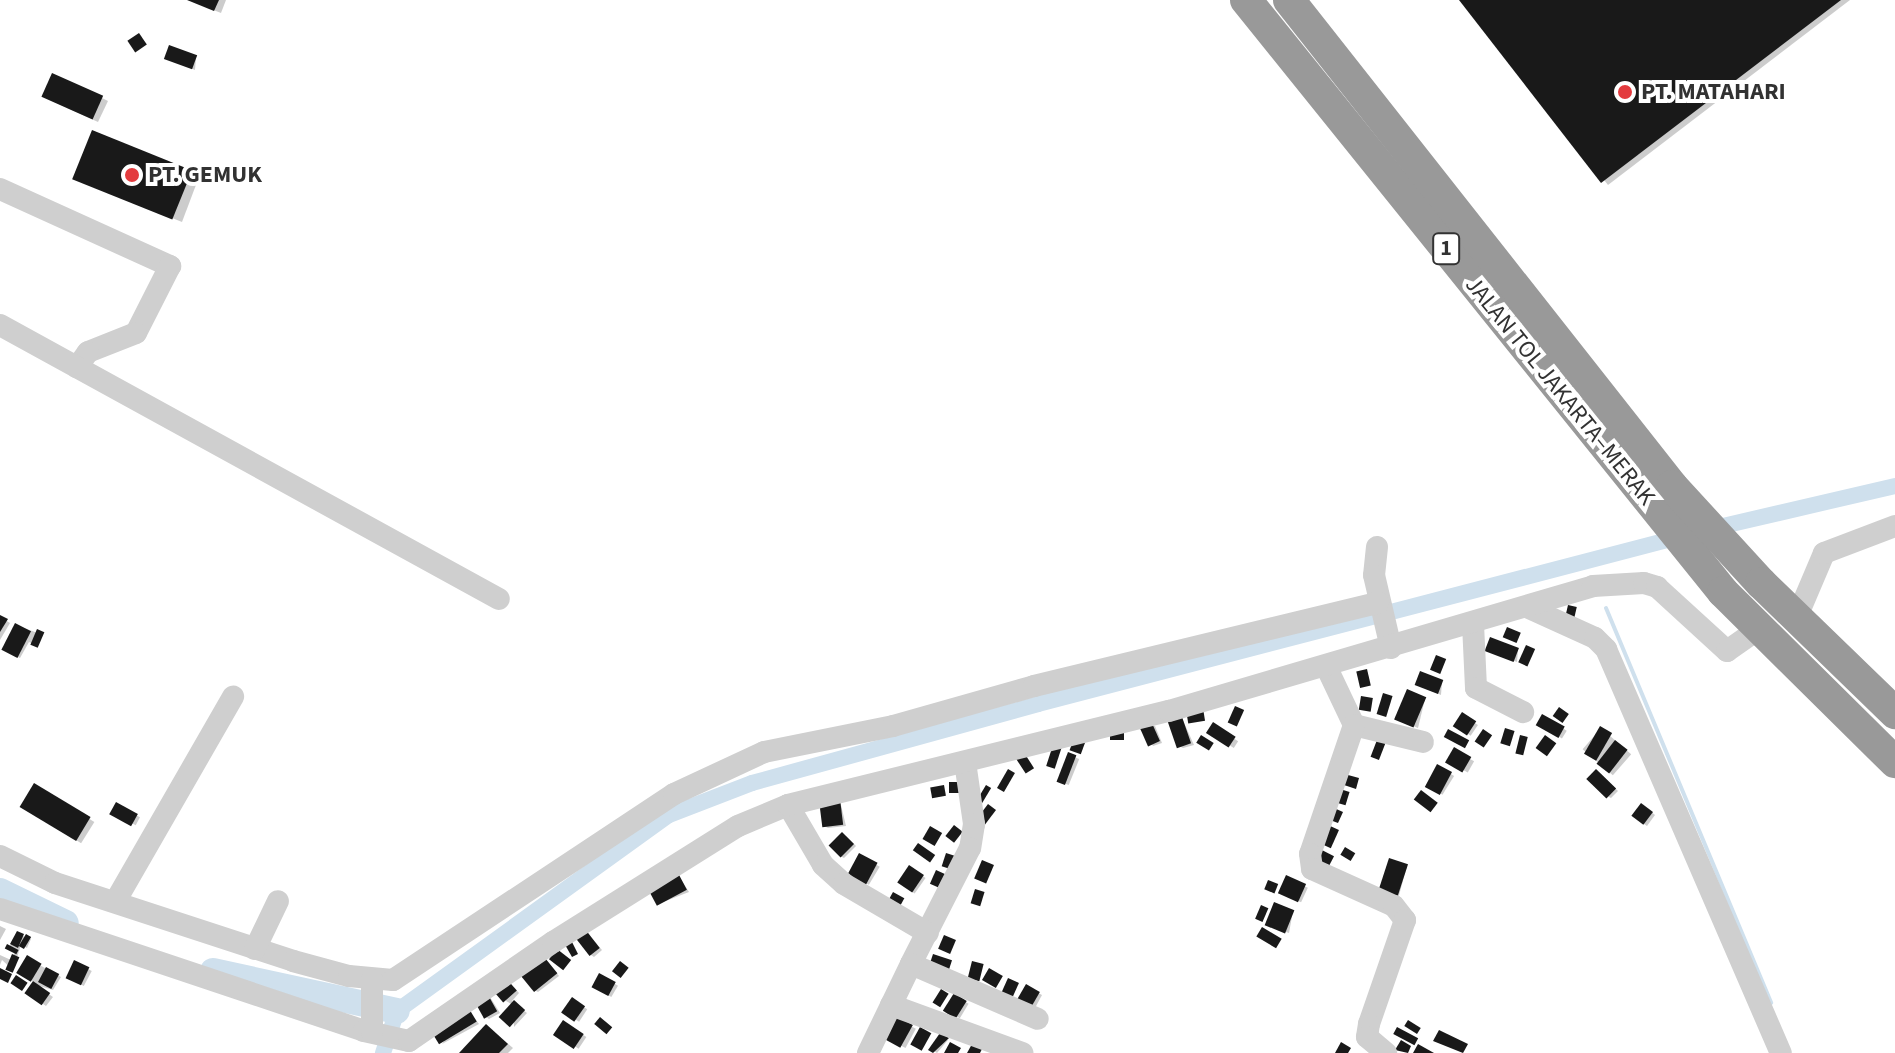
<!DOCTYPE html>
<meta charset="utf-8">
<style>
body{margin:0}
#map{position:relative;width:1895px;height:1053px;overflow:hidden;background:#fff;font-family:"Source Sans 3",sans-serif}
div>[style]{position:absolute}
.shadow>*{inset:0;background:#0003;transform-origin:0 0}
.stream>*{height:4px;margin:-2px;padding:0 2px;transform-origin:2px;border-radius:2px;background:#cfe0ed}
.canal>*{height:16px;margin:-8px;padding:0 8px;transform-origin:8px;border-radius:8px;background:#cfe0ed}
.river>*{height:26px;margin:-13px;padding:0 13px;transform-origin:13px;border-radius:13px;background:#cfe0ed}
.building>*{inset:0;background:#191919;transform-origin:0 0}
.minor>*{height:22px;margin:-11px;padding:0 11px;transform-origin:11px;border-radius:11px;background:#cfcfcf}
.highway>*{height:32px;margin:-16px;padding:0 16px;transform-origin:16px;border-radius:16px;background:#999}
.dots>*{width:22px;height:22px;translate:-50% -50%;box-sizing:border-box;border:4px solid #fff;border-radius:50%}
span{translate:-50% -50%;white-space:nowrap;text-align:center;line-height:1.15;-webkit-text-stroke:8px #fff;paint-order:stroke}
.shield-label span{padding:2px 6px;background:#fff;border:2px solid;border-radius:6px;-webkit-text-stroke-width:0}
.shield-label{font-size:22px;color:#323232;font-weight:700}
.poi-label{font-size:24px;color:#323232;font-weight:700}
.left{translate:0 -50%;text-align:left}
.street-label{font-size:24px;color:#323232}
</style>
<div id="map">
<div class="shadow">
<div style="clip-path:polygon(188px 0,226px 0,221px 13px)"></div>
<div style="clip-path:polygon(1461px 0,1850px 0,1608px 185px)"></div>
<div style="clip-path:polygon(196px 57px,195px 70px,170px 60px)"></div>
<div style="clip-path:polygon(102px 98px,108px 101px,98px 122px,50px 100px)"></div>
<div style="clip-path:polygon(191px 172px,199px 177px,182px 222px,75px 179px)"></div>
<div style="clip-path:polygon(0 617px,10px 623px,0 640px)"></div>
<div style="clip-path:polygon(16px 625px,43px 635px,37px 646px,29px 642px,20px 658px,3px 649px)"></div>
<div style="clip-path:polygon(1518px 650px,1517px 662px,1490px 652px)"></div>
<div style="clip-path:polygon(1442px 682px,1441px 695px,1420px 686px)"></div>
<div style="clip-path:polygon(1425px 699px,1418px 728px,1401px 721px)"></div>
<div style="left:1463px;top:715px;width:18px;height:13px;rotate:34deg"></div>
<div style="clip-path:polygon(1181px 716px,1194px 745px,1183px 748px,1179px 746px)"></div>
<div style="left:1543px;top:716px;width:28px;height:9px;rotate:32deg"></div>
<div style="left:1213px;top:725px;width:30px;height:8px;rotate:33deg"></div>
<div style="clip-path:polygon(1155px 726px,1162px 743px,1153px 746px,1142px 727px)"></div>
<div style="left:1601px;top:728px;width:40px;height:28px;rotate:41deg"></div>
<div style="left:1454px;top:750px;width:23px;height:13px;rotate:29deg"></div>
<div style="left:1069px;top:755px;width:11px;height:28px;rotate:22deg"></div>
<div style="left:1438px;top:766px;width:19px;height:22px;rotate:32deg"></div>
<div style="clip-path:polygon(1600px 773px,1618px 791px,1611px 798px,1607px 796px)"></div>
<div style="left:35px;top:785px;width:70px;height:25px;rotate:32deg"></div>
<div style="clip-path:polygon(840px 801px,846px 826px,828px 828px,824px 826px)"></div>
<div style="left:117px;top:805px;width:26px;height:9px;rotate:28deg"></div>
<div style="clip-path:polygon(1645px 807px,1655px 815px,1647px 826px,1644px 824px)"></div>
<div style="clip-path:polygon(846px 836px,856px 846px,844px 858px,840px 856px)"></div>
<div style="left:860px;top:855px;width:23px;height:21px;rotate:31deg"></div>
<div style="clip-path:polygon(1407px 866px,1398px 899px,1382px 892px)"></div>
<div style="left:910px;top:867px;width:19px;height:19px;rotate:35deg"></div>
<div style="clip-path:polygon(678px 875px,689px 892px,658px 904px)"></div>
<div style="left:1287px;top:878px;width:23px;height:16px;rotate:25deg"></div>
<div style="clip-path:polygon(1293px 911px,1289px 933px,1272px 927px)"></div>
<div style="clip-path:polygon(0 926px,6px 929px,0 940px)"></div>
<div style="clip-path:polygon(17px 934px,31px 939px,27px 948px,21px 945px,13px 970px,2px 960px,0 965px,0 955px,11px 960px,15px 952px,8px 949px)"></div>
<div style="clip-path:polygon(588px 934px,602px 950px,594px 957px,591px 955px)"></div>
<div style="clip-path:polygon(27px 958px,61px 977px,53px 990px,36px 985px,53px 997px,46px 1006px,27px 993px,36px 983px,18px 972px)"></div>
<div style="clip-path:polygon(545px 958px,559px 976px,538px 992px,534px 990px)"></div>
<div style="left:75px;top:962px;width:19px;height:17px;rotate:28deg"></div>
<div style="left:600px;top:975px;width:21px;height:13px;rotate:31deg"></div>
<div style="clip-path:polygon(509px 982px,519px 993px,512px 1001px,527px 1013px,514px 1027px,513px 1005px,506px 1001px)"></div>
<div style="left:1027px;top:987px;width:17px;height:14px;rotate:28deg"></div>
<div style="left:954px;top:995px;width:17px;height:17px;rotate:31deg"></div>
<div style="clip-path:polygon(490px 997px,500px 1013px,489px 1019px,486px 1017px)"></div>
<div style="left:573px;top:1000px;width:17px;height:15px;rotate:33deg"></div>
<div style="clip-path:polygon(468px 1010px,479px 1024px,442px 1044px)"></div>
<div style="left:892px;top:1016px;width:27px;height:22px;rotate:28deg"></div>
<div style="left:564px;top:1022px;width:27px;height:14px;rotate:34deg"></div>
<div style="clip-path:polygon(487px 1026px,513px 1048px,508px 1053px,462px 1053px)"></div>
<div style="clip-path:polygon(941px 1035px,948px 1040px,937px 1053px,931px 1049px)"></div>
</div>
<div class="stream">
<div style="left:1606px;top:608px;width:428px;rotate:67.3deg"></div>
</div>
<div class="canal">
<div style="left:1710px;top:529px;width:190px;rotate:-13.1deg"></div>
<div style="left:383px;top:1053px;width:44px;rotate:-71.6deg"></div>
<div style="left:397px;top:1011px;width:335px;rotate:-35.8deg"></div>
<div style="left:669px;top:815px;width:89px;rotate:-21.1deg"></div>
<div style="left:752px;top:783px;width:297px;rotate:-15.4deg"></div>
<div style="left:1038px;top:704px;width:667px;rotate:-14.6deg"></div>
</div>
<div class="river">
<div style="left:0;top:891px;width:73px;rotate:25.9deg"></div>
<div style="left:213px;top:971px;width:188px;rotate:12.3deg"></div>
</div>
<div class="building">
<div style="clip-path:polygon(187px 0,219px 0,214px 11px)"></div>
<div style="clip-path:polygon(1459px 0,1841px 0,1601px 183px)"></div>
<div style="left:139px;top:33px;width:14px;height:14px;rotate:56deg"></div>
<div style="left:169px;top:45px;width:30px;height:15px;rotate:20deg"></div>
<div style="left:52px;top:73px;width:56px;height:26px;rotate:24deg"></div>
<div style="left:92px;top:130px;width:108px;height:53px;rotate:22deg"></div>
<div style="left:1568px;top:605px;width:9px;height:14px;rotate:13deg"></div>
<div style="clip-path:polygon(0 615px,8px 619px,0 632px)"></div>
<div style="left:15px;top:623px;width:18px;height:30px;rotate:27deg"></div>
<div style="left:1507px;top:627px;width:15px;height:11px;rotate:23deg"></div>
<div style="left:37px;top:629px;width:8px;height:17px;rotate:23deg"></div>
<div style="left:1490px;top:637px;width:31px;height:15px;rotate:21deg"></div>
<div style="left:1526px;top:645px;width:10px;height:19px;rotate:24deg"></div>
<div style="left:1436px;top:655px;width:11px;height:16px;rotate:22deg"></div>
<div style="left:1367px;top:669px;width:17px;height:11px;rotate:77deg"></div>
<div style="left:1420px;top:671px;width:25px;height:15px;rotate:21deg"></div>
<div style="left:1407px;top:689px;width:21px;height:33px;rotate:23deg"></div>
<div style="left:1383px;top:693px;width:10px;height:22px;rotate:17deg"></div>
<div style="left:1361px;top:696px;width:12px;height:14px;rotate:9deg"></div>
<div style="left:1235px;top:706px;width:10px;height:18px;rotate:24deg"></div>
<div style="left:1559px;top:707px;width:12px;height:11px;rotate:35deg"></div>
<div style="left:1203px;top:708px;width:13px;height:17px;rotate:81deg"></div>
<div style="left:1462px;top:712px;width:17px;height:17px;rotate:33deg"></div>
<div style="left:1181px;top:714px;width:31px;height:15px;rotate:71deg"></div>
<div style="left:1542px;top:714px;width:26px;height:13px;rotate:29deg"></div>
<div style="left:1151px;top:721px;width:22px;height:13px;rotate:66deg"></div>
<div style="left:1213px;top:722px;width:27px;height:13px;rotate:33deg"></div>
<div style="left:1600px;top:726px;width:14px;height:32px;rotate:30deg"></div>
<div style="left:1110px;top:728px;width:14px;height:12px"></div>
<div style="left:1505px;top:728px;width:10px;height:16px;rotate:17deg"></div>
<div style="left:1448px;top:729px;width:24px;height:9px;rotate:28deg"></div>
<div style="left:1483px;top:729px;width:11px;height:15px;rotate:34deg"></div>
<div style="left:1201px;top:735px;width:15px;height:9px;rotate:32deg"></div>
<div style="left:1520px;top:735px;width:8px;height:19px;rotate:14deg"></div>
<div style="left:1545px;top:735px;width:14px;height:16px;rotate:36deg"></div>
<div style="left:1074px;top:738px;width:12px;height:13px;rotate:20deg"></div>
<div style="left:1377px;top:740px;width:9px;height:18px;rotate:21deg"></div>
<div style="left:1615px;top:740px;width:16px;height:30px;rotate:38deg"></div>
<div style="left:1053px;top:745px;width:9px;height:22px;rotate:18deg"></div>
<div style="left:1454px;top:747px;width:20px;height:18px;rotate:30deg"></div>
<div style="left:1021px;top:748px;width:24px;height:10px;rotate:57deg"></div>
<div style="left:1068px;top:752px;width:9px;height:32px;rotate:21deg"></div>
<div style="left:1437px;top:764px;width:17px;height:26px;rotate:28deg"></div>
<div style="left:1008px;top:769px;width:8px;height:22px;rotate:30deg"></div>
<div style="left:1596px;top:769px;width:28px;height:14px;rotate:44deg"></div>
<div style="clip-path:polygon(1348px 775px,1359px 778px,1356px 789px,1344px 785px)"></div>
<div style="left:949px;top:782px;width:14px;height:11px"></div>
<div style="left:34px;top:783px;width:66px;height:28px;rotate:31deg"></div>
<div style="left:944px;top:785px;width:11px;height:14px;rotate:80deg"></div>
<div style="left:986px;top:785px;width:6px;height:23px;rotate:31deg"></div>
<div style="left:1340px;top:789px;width:10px;height:14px;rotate:17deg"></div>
<div style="left:1421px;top:790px;width:21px;height:12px;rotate:37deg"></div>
<div style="left:840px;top:799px;width:26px;height:21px;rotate:83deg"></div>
<div style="left:116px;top:802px;width:25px;height:14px;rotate:29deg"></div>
<div style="left:1641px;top:803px;width:15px;height:16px;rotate:37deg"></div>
<div style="left:988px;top:804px;width:10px;height:20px;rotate:37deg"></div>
<div style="clip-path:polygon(1334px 808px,1343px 812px,1338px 823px,1330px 820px)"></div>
<div style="left:954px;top:825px;width:11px;height:14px;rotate:38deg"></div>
<div style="left:1328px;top:825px;width:12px;height:20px;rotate:24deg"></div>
<div style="left:930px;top:826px;width:14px;height:15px;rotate:30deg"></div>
<div style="left:842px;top:832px;width:17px;height:19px;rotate:45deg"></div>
<div style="left:918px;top:843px;width:21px;height:9px;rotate:35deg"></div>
<div style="left:1345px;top:847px;width:12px;height:9px;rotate:31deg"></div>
<div style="left:1318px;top:848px;width:18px;height:12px;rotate:27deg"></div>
<div style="left:859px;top:853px;width:21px;height:25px;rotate:28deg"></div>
<div style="left:946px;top:853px;width:9px;height:14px;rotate:18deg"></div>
<div style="left:1389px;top:858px;width:20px;height:35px;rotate:18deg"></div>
<div style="left:982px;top:860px;width:13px;height:20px;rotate:23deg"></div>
<div style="left:909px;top:865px;width:18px;height:21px;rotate:34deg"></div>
<div style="left:936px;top:870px;width:20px;height:15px;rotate:24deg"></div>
<div style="left:678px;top:873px;width:19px;height:34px;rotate:62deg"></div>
<div style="left:1286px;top:875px;width:22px;height:20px;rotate:24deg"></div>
<div style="left:1268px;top:880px;width:11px;height:10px;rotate:22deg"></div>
<div style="left:975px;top:889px;width:10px;height:15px;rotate:17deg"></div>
<div style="left:893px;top:892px;width:13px;height:14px;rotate:29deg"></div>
<div style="left:1274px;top:902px;width:22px;height:25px;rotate:22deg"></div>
<div style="left:1261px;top:905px;width:8px;height:15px;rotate:23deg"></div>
<div style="left:1262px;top:927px;width:23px;height:11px;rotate:31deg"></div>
<div style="left:585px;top:929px;width:24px;height:13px;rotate:52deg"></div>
<div style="clip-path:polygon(17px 931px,24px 934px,18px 948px,10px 944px)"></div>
<div style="left:26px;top:934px;width:6px;height:14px;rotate:31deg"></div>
<div style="left:944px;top:935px;width:13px;height:15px;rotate:23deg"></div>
<div style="clip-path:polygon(571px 940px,578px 954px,572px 957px,564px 943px)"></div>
<div style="left:7px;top:944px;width:13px;height:5px;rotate:27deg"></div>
<div style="left:557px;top:949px;width:18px;height:13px;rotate:38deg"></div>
<div style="left:541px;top:953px;width:26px;height:30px;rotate:51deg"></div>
<div style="left:12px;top:954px;width:8px;height:17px;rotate:23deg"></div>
<div style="left:933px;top:954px;width:20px;height:14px;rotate:18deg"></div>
<div style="left:27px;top:955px;width:17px;height:21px;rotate:31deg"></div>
<div style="left:74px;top:960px;width:17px;height:20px;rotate:25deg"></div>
<div style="left:620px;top:961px;width:11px;height:13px;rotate:38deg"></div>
<div style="left:972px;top:961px;width:12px;height:18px;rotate:14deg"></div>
<div style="left:46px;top:967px;width:15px;height:17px;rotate:28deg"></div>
<div style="clip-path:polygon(0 968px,12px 974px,8px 983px,0 979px)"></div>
<div style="left:989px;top:968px;width:16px;height:14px;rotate:30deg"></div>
<div style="left:599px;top:973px;width:19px;height:16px;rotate:28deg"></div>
<div style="left:16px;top:975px;width:14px;height:10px;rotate:34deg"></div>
<div style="left:505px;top:977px;width:18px;height:18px;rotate:49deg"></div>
<div style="left:1008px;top:978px;width:12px;height:16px;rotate:24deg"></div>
<div style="left:33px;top:981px;width:21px;height:15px;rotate:35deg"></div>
<div style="left:1026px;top:984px;width:16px;height:19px;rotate:30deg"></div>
<div style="left:941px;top:989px;width:9px;height:16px;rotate:32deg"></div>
<div style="left:487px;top:993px;width:21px;height:15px;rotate:61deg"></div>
<div style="left:954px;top:993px;width:15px;height:21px;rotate:32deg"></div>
<div style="left:572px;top:997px;width:16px;height:19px;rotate:35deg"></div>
<div style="left:514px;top:1000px;width:15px;height:23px;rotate:42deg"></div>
<div style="left:468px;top:1007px;width:17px;height:44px;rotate:59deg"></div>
<div style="left:891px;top:1013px;width:25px;height:26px;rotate:29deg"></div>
<div style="left:600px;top:1017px;width:16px;height:9px;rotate:40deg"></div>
<div style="left:563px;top:1020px;width:25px;height:18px;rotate:34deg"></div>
<div style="left:1408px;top:1020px;width:15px;height:7px;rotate:32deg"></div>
<div style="clip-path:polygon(486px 1024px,508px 1044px,499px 1053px,459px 1053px)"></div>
<div style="left:920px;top:1027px;width:13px;height:20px;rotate:29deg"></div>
<div style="left:1397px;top:1027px;width:24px;height:8px;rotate:28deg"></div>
<div style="clip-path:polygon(1439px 1030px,1468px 1044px,1463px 1053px,1433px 1041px)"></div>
<div style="clip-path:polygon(940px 1033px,949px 1038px,933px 1053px,928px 1050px)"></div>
<div style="clip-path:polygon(1401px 1040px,1411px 1046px,1408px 1053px,1395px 1050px)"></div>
<div style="clip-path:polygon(950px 1042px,961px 1048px,958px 1053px,944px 1053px)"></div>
<div style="clip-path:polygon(1341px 1042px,1351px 1048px,1348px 1053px,1335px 1053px)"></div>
<div style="clip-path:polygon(972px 1044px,982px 1049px,980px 1053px,967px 1053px)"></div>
<div style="clip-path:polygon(1418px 1044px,1434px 1053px,1413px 1053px)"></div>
</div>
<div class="minor">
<div style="left:0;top:189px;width:187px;rotate:24.4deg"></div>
<div style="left:170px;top:266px;width:75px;rotate:116.9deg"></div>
<div style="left:136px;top:333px;width:52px;rotate:158.4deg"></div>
<div style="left:88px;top:352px;width:19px;rotate:126deg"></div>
<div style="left:0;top:325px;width:569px;rotate:28.77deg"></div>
<div style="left:1377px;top:547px;width:28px;rotate:96deg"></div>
<div style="left:1374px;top:575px;width:75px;rotate:76.9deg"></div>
<div style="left:1529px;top:608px;width:72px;rotate:24.4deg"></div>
<div style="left:1595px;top:638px;width:16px;rotate:45deg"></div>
<div style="left:1606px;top:649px;width:440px;rotate:66.6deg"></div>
<div style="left:1799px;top:612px;width:64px;rotate:-67deg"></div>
<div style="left:1824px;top:553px;width:76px;rotate:-20.8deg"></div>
<div style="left:1473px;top:624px;width:64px;rotate:87.3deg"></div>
<div style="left:1476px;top:688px;width:53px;rotate:27.1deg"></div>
<div style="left:1326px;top:666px;width:65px;rotate:64.6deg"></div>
<div style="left:1354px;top:725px;width:71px;rotate:13.8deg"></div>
<div style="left:1354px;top:725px;width:136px;rotate:108.8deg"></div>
<div style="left:1310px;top:854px;width:15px;rotate:82deg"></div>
<div style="left:1312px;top:869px;width:90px;rotate:24.3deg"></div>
<div style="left:1394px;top:906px;width:18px;rotate:52deg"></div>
<div style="left:1405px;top:920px;width:110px;rotate:109.1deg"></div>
<div style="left:1369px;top:1024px;width:13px;rotate:99deg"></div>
<div style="left:1367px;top:1037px;width:25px;rotate:40deg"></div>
<div style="left:965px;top:762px;width:63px;rotate:81.7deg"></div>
<div style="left:974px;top:824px;width:24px;rotate:99deg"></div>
<div style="left:970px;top:848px;width:130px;rotate:117deg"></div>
<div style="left:911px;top:964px;width:138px;rotate:23.4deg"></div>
<div style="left:788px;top:805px;width:69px;rotate:59.7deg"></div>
<div style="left:823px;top:865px;width:28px;rotate:42deg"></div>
<div style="left:844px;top:884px;width:97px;rotate:30.3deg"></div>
<div style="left:0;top:856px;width:61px;rotate:26.1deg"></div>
<div style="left:55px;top:883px;width:250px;rotate:18.1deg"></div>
<div style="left:293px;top:961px;width:58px;rotate:15deg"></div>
<div style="left:349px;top:976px;width:44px;rotate:5.2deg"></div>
<div style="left:393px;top:980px;width:337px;rotate:-33.5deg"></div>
<div style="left:674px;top:794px;width:99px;rotate:-25deg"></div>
<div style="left:764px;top:752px;width:132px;rotate:-11.4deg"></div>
<div style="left:893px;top:726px;width:147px;rotate:-15.8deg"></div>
<div style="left:1034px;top:686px;width:354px;rotate:-13.6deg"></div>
<div style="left:115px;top:902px;width:237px;rotate:-60.1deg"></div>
<div style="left:0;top:909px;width:384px;rotate:18.5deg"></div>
<div style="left:364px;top:1031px;width:46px;rotate:12.5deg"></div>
<div style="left:409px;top:1041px;width:175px;rotate:-34.5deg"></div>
<div style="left:553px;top:942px;width:218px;rotate:-32.1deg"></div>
<div style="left:738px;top:826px;width:54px;rotate:-22.8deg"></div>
<div style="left:788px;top:805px;width:392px;rotate:-13.9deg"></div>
<div style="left:1169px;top:711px;width:442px;rotate:-16.4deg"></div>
<div style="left:1593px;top:586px;width:51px;rotate:-3.4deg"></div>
<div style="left:1644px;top:583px;width:14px;rotate:17deg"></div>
<div style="left:1657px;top:587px;width:95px;rotate:42.4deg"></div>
<div style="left:1727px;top:651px;width:38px;rotate:-35deg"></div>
<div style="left:255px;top:949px;width:53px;rotate:-64.4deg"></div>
<div style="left:372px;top:980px;width:52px;rotate:90deg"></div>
<div style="left:891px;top:1005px;width:140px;rotate:20.1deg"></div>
<div style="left:868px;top:1053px;width:99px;rotate:-64.2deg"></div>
</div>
<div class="highway">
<div style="left:1246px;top:0;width:760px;rotate:51.14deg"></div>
<div style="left:1723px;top:592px;width:242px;rotate:44.7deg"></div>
<div style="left:1289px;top:0;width:619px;rotate:51.76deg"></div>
<div style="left:1672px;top:486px;width:132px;rotate:47.5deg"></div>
<div style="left:1761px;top:583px;width:187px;rotate:44.1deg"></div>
</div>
<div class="dots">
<div style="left:1625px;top:92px;background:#e33b3e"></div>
<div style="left:132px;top:175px;background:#e33b3e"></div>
</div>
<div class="shield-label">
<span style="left:1446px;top:249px">1</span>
</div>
<div class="poi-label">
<span class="left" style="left:1641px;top:92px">PT. MATAHARI</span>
<span class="left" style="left:148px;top:175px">PT. GEMUK</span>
</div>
<div class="street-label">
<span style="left:1560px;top:391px;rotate:51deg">JALAN TOL JAKARTA–MERAK</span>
</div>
</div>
